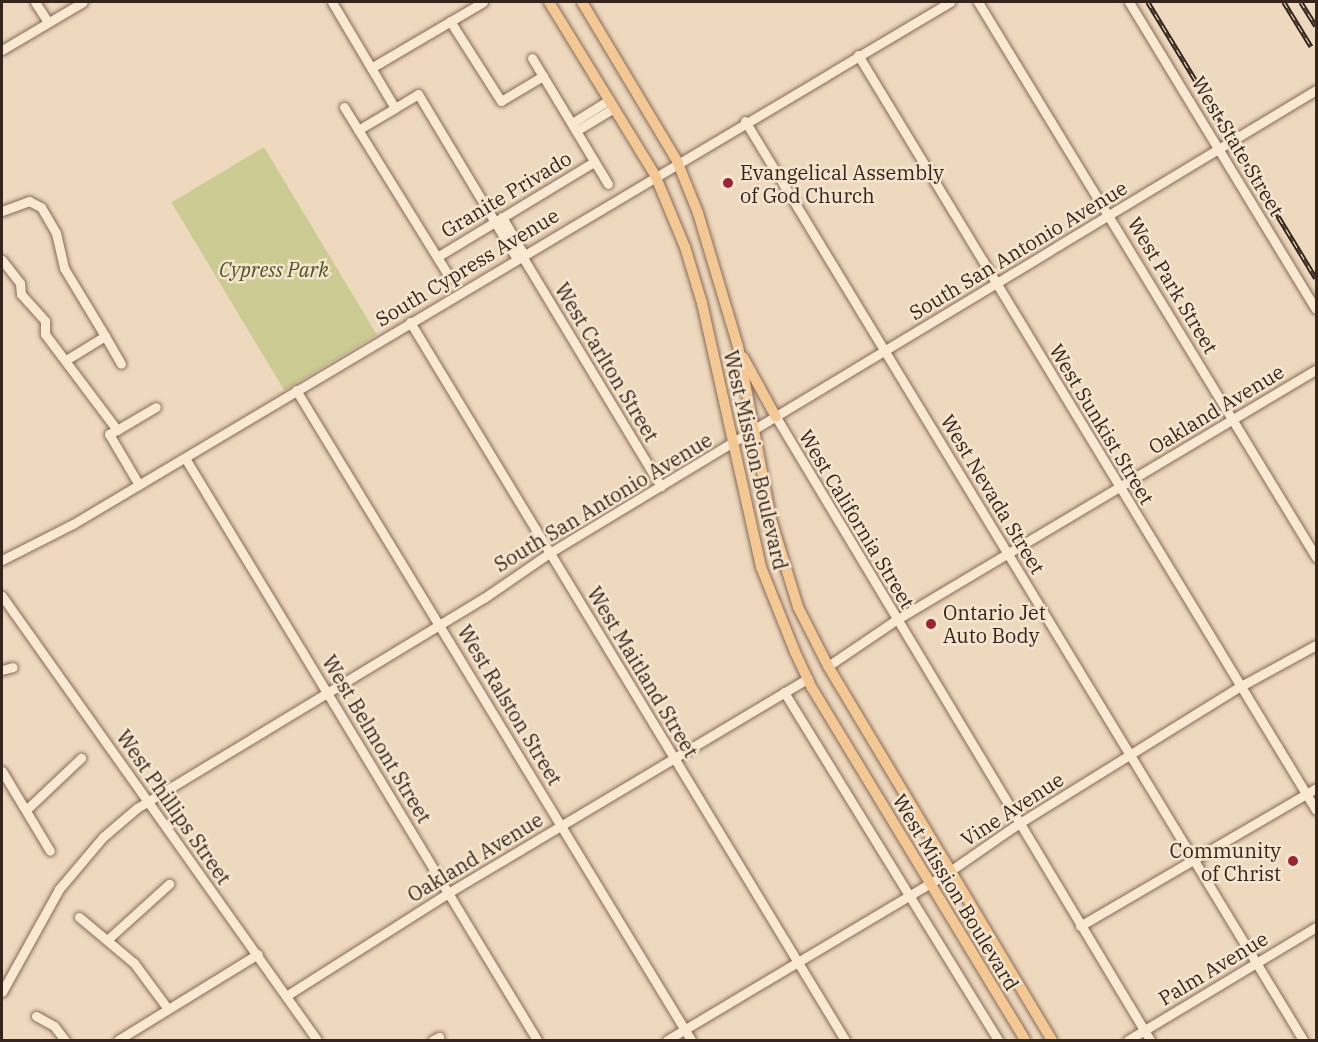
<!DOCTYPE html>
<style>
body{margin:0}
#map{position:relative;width:1318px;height:1042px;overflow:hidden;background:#eed9bf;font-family:"IBM Plex Serif",serif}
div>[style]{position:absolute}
.green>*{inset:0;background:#cccb93;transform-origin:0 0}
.roads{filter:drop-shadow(0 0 2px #876a57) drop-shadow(0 0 2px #876a57)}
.minor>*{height:9px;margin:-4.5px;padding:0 4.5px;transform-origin:4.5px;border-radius:4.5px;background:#f9e8d2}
.major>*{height:10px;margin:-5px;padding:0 5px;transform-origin:5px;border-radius:5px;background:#f3c895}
.rail>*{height:4.5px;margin-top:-2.25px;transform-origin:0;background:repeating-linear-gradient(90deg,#f6e5ce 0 7px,#36251c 0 14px);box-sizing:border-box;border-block:2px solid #36251c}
.dots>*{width:16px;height:16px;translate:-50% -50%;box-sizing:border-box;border:3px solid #f6e5ce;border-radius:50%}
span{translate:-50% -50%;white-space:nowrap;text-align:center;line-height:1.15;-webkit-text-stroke:5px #f6e5ce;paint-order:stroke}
.street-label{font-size:20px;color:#36251c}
.poi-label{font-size:20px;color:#36251c}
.left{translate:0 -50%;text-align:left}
.right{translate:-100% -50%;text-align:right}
.park-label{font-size:20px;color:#4e5322;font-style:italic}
.frame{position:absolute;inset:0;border:3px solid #36251c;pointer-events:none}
</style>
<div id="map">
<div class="green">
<div style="left:264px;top:147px;width:219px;height:108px;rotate:59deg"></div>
</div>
<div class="roads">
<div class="minor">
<div style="left:35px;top:2px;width:24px;rotate:57deg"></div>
<div style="left:332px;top:2px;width:123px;rotate:59.3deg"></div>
<div style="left:395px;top:108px;width:27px;rotate:-31deg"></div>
<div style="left:418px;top:94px;width:192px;rotate:59deg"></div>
<div style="left:978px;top:2px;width:650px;rotate:58.66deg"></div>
<div style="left:1129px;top:2px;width:359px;rotate:58.7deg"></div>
<div style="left:450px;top:21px;width:95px;rotate:57.5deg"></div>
<div style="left:501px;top:101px;width:49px;rotate:-30.8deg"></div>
<div style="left:2px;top:50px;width:94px;rotate:-30.7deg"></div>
<div style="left:858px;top:55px;width:883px;rotate:58.76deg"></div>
<div style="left:532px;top:58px;width:147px;rotate:58.9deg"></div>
<div style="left:371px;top:68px;width:130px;rotate:-30.5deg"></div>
<div style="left:344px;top:107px;width:201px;rotate:58.2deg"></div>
<div style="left:745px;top:121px;width:1075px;rotate:58.73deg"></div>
<div style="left:572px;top:123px;width:44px;rotate:-31.9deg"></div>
<div style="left:358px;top:130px;width:43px;rotate:-30.7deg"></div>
<div style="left:576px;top:131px;width:44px;rotate:-31.2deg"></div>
<div style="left:2px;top:211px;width:29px;rotate:-20deg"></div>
<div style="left:29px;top:201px;width:13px;rotate:27deg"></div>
<div style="left:41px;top:207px;width:30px;rotate:60deg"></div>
<div style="left:56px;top:233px;width:36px;rotate:77deg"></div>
<div style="left:64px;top:268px;width:79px;rotate:58.9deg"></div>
<div style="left:502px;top:217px;width:44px;rotate:59.9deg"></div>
<div style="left:522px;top:256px;width:269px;rotate:58.9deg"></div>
<div style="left:437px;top:257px;width:184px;rotate:-31.2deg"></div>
<div style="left:2px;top:260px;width:29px;rotate:52deg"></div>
<div style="left:20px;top:283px;width:11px;rotate:85deg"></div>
<div style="left:21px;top:294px;width:36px;rotate:48deg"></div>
<div style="left:45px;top:321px;width:13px;rotate:90deg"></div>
<div style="left:45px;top:334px;width:120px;rotate:53.1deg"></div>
<div style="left:117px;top:430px;width:45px;rotate:-30.5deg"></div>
<div style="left:410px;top:322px;width:839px;rotate:58.79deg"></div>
<div style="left:66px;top:360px;width:46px;rotate:-31.6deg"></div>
<div style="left:105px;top:336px;width:32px;rotate:60deg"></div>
<div style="left:296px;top:390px;width:761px;rotate:58.71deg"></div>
<div style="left:776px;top:417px;width:727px;rotate:59.02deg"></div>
<div style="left:117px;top:430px;width:9px;rotate:153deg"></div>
<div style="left:109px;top:434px;width:59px;rotate:59.5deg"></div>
<div style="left:185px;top:458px;width:680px;rotate:58.83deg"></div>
<div style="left:2px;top:560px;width:80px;rotate:-26.9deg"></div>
<div style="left:73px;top:524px;width:1021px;rotate:-30.76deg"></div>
<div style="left:2px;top:596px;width:544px;rotate:54.65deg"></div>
<div style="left:828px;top:666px;width:82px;rotate:-34.1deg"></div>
<div style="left:896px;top:620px;width:489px;rotate:-30.8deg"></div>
<div style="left:2px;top:670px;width:11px;rotate:-15deg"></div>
<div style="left:784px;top:692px;width:409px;rotate:58.4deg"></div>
<div style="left:2px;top:771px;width:93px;rotate:59deg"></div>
<div style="left:26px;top:810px;width:76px;rotate:-43.4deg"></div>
<div style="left:79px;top:917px;width:72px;rotate:39.9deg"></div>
<div style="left:134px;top:963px;width:57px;rotate:53.5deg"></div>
<div style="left:1080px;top:926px;width:273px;rotate:-30.3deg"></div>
<div style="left:107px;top:940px;width:84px;rotate:-42.1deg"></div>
<div style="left:2px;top:992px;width:118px;rotate:-61deg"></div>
<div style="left:59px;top:889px;width:68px;rotate:-49.8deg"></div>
<div style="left:103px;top:837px;width:45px;rotate:-40.5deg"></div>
<div style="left:137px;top:808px;width:406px;rotate:-31.2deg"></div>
<div style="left:484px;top:598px;width:81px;rotate:-34.5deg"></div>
<div style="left:551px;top:552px;width:894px;rotate:-31.13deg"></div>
<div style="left:286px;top:996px;width:192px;rotate:-32.4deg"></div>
<div style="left:448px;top:893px;width:419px;rotate:-30.8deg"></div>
<div style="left:36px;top:1016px;width:21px;rotate:29deg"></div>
<div style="left:54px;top:1026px;width:18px;rotate:52deg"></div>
<div style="left:118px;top:1040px;width:164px;rotate:-31.6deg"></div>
<div style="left:433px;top:1040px;width:7px;rotate:-27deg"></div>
<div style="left:667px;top:1040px;width:330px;rotate:-30.8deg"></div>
<div style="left:950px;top:871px;width:83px;rotate:-34.7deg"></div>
<div style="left:1018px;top:824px;width:262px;rotate:-31.8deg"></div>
<div style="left:1241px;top:686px;width:85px;rotate:-28.7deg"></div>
<div style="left:1128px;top:1040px;width:219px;rotate:-31deg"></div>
</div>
<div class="major">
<div style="left:549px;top:2px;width:203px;rotate:58.5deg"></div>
<div style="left:655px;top:175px;width:78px;rotate:67.4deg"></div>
<div style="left:685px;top:247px;width:59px;rotate:73.1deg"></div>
<div style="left:702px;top:303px;width:271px;rotate:77.4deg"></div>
<div style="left:761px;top:567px;width:92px;rotate:68.2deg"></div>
<div style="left:795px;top:652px;width:40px;rotate:65deg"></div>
<div style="left:812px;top:688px;width:411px;rotate:58.8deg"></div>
<div style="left:582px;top:2px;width:185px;rotate:59.1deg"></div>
<div style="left:677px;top:161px;width:56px;rotate:68deg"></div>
<div style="left:698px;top:213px;width:139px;rotate:73.3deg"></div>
<div style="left:738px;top:346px;width:176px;rotate:79.2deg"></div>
<div style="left:771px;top:519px;width:92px;rotate:72.9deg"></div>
<div style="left:798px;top:607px;width:66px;rotate:63deg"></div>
<div style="left:828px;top:666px;width:436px;rotate:59.1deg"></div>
<div style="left:743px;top:357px;width:68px;rotate:61.2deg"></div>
</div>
</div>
<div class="rail">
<div style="left:1148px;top:2px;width:323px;rotate:58.7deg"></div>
<div style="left:1284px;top:2px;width:52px;rotate:58.5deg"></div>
<div style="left:1301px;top:2px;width:28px;rotate:58deg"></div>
</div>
<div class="dots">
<div style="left:728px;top:183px;background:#972637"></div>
<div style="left:931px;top:624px;background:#972637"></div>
<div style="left:1293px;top:861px;background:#972637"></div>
</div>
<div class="street-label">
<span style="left:1238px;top:146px;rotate:59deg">West State Street</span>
<span style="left:506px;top:194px;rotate:-31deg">Granite Privado</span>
<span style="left:1018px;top:250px;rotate:-31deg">South San Antonio Avenue</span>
<span style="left:467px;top:267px;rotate:-31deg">South Cypress Avenue</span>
<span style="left:1173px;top:285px;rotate:59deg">West Park Street</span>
<span style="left:607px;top:362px;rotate:59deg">West Carlton Street</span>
<span style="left:1216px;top:409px;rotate:-31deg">Oakland Avenue</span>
<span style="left:1102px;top:424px;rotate:59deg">West Sunkist Street</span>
<span style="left:756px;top:460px;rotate:77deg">West Mission Boulevard</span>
<span style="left:993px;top:494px;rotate:59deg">West Nevada Street</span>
<span style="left:603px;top:502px;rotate:-31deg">South San Antonio Avenue</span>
<span style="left:857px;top:519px;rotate:59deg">West California Street</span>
<span style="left:643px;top:672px;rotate:59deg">West Maitland Street</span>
<span style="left:510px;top:705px;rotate:59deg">West Ralston Street</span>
<span style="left:377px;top:739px;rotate:59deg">West Belmont Street</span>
<span style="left:174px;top:807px;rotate:55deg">West Phillips Street</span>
<span style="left:1012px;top:809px;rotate:-33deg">Vine Avenue</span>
<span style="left:475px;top:857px;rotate:-31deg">Oakland Avenue</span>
<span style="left:956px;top:892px;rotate:59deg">West Mission Boulevard</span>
<span style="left:1213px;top:968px;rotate:-31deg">Palm Avenue</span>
</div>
<div class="poi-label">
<span class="left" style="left:740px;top:184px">Evangelical Assembly<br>of God Church</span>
<span class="left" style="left:943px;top:624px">Ontario Jet<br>Auto Body</span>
<span class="right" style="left:1281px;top:862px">Community<br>of Christ</span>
</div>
<div class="park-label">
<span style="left:274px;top:269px">Cypress Park</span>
</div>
<div class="frame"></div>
</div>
